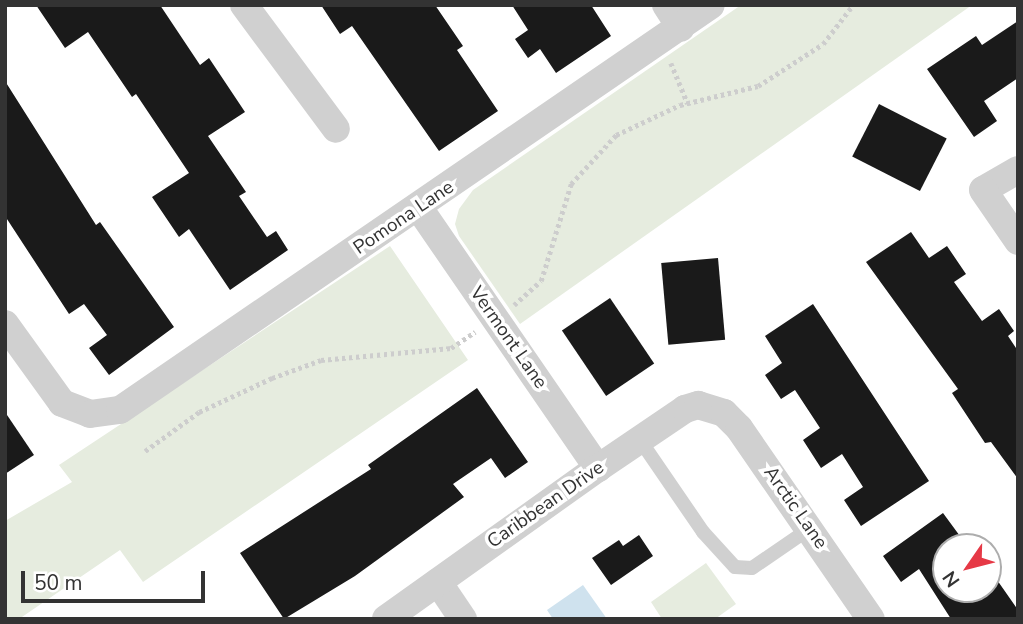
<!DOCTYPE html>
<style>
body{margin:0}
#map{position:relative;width:1023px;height:624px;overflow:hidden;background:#fff;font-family:"Nunito Sans",sans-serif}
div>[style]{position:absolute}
.green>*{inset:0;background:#e6ecdf}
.water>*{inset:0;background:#cfe2ee}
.building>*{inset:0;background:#1a1a1a;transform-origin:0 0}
.path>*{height:4.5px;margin-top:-2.25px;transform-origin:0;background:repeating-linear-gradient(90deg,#cdcdcd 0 3.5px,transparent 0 7px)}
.service>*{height:14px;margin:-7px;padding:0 7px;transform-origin:7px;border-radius:7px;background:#d0d0d0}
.minor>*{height:28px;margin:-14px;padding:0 14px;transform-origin:14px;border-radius:14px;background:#d0d0d0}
span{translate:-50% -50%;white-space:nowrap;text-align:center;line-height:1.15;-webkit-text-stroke:7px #fff;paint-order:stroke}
.street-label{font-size:19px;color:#333}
.frame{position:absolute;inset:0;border:7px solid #333;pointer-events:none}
.north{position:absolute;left:932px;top:533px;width:70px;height:70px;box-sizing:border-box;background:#fff;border:2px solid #adadad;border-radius:50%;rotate:235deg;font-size:19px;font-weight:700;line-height:28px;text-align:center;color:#333}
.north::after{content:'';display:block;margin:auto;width:24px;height:32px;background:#e63946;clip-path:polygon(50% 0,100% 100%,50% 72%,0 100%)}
.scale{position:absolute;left:21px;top:571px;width:184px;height:32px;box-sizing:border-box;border:4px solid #333;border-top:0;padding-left:9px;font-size:21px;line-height:24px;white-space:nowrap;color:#333;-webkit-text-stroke:5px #fff;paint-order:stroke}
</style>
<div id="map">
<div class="green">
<div style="clip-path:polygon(741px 5px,972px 5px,520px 324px,459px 236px,455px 224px,459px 209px,473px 190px)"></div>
<div style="clip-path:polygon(390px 246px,468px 360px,143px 582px,120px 550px,19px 619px,5px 619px,5px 521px,72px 482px,59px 465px)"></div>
<div style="clip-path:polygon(706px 563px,736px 604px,715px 619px,662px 619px,651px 602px)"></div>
</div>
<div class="water">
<div style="clip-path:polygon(583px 585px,607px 619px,553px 619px,547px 610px)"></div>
</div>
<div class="building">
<div style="clip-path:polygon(36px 5px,160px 5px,200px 65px,209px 58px,245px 112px,208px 136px,246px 192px,239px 196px,267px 237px,276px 231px,288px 250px,230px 290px,189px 229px,179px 237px,152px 197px,189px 173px,136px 94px,132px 97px,88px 32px,65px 48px)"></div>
<div style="clip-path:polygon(321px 5px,435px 5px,463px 46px,457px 50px,498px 111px,439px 151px,352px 26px,340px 34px)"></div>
<div style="clip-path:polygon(512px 5px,591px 5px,611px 36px,556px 73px,540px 49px,528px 58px,515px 39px,528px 30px)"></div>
<div style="clip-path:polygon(1018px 21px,1018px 78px,984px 101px,997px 121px,974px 137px,927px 69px,976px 36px,982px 45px)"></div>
<div style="clip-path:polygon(5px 81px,96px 225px,100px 222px,174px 327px,109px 375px,89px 348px,107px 335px,84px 304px,69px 314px,5px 216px)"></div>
<div style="left:879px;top:104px;width:76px;height:59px;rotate:27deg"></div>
<div style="clip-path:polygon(911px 232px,929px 258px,947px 246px,966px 274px,954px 282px,982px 321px,999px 309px,1014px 331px,1008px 336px,1018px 351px,1018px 479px,991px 442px,985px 443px,952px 393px,958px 389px,866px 262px)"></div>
<div style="left:718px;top:258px;width:82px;height:57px;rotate:85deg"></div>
<div style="left:610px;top:298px;width:79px;height:58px;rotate:56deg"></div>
<div style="clip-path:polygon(813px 304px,929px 481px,861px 526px,844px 500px,863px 487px,842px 454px,821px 468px,803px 440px,820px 428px,795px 390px,781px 399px,765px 375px,782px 363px,765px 336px)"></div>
<div style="clip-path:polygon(477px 388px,528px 462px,505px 478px,491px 458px,453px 484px,464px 497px,355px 576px,284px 619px,240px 553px,371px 469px,368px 465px)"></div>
<div style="clip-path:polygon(5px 412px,34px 455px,5px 474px)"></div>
<div style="clip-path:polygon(943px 513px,968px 547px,946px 547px,946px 589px,988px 589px,988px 567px,1018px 610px,1018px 619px,951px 619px,919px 569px,901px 582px,883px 556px)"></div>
<div style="clip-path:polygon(639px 535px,653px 556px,611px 585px,592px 558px,619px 540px,623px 546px)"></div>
</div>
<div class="path">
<div style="left:671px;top:63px;width:44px;rotate:67.5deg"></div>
<div style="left:514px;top:305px;width:36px;rotate:-42deg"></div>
<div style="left:541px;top:281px;width:102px;rotate:-72.8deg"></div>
<div style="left:571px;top:184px;width:67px;rotate:-47.4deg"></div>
<div style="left:616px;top:135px;width:71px;rotate:-25.1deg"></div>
<div style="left:680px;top:105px;width:80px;rotate:-13.7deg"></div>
<div style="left:758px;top:86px;width:77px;rotate:-32.9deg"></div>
<div style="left:823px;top:44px;width:49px;rotate:-52.4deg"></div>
<div style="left:145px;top:451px;width:67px;rotate:-35.8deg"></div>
<div style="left:199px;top:412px;width:81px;rotate:-25deg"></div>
<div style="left:272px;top:378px;width:52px;rotate:-20.2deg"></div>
<div style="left:321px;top:360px;width:131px;rotate:-5.3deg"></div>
<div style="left:451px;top:348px;width:29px;rotate:-34deg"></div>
</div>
<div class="service">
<div style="left:640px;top:440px;width:112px;rotate:55.6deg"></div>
<div style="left:703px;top:532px;width:47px;rotate:47.6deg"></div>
<div style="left:735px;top:567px;width:17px;rotate:3deg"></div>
<div style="left:752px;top:568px;width:69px;rotate:-34.4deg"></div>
</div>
<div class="minor">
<div style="left:244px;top:5px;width:154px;rotate:53.4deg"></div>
<div style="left:666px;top:5px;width:27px;rotate:57deg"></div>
<div style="left:1018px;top:170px;width:40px;rotate:150.3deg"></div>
<div style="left:983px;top:190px;width:62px;rotate:55.5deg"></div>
<div style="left:419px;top:208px;width:316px;rotate:55.5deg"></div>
<div style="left:5px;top:324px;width:97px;rotate:54.2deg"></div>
<div style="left:62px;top:403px;width:30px;rotate:21deg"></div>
<div style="left:90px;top:414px;width:30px;rotate:-8deg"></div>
<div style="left:120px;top:410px;width:716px;rotate:-34.42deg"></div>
<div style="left:438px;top:582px;width:45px;rotate:56deg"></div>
<div style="left:386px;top:619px;width:260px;rotate:-35.5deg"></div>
<div style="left:598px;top:468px;width:105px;rotate:-34.1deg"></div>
<div style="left:685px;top:409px;width:14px;rotate:-17deg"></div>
<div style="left:698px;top:405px;width:27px;rotate:17deg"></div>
<div style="left:724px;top:413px;width:21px;rotate:45deg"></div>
<div style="left:739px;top:428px;width:232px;rotate:55.4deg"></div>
</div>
<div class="street-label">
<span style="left:404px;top:218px;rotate:-34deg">Pomona Lane</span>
<span style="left:508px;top:338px;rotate:55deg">Vermont Lane</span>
<span style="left:546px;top:505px;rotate:-35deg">Caribbean Drive</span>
<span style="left:795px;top:508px;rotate:55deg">Arctic Lane</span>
</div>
<div class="frame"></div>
<div class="north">N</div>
<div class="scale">50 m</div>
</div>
